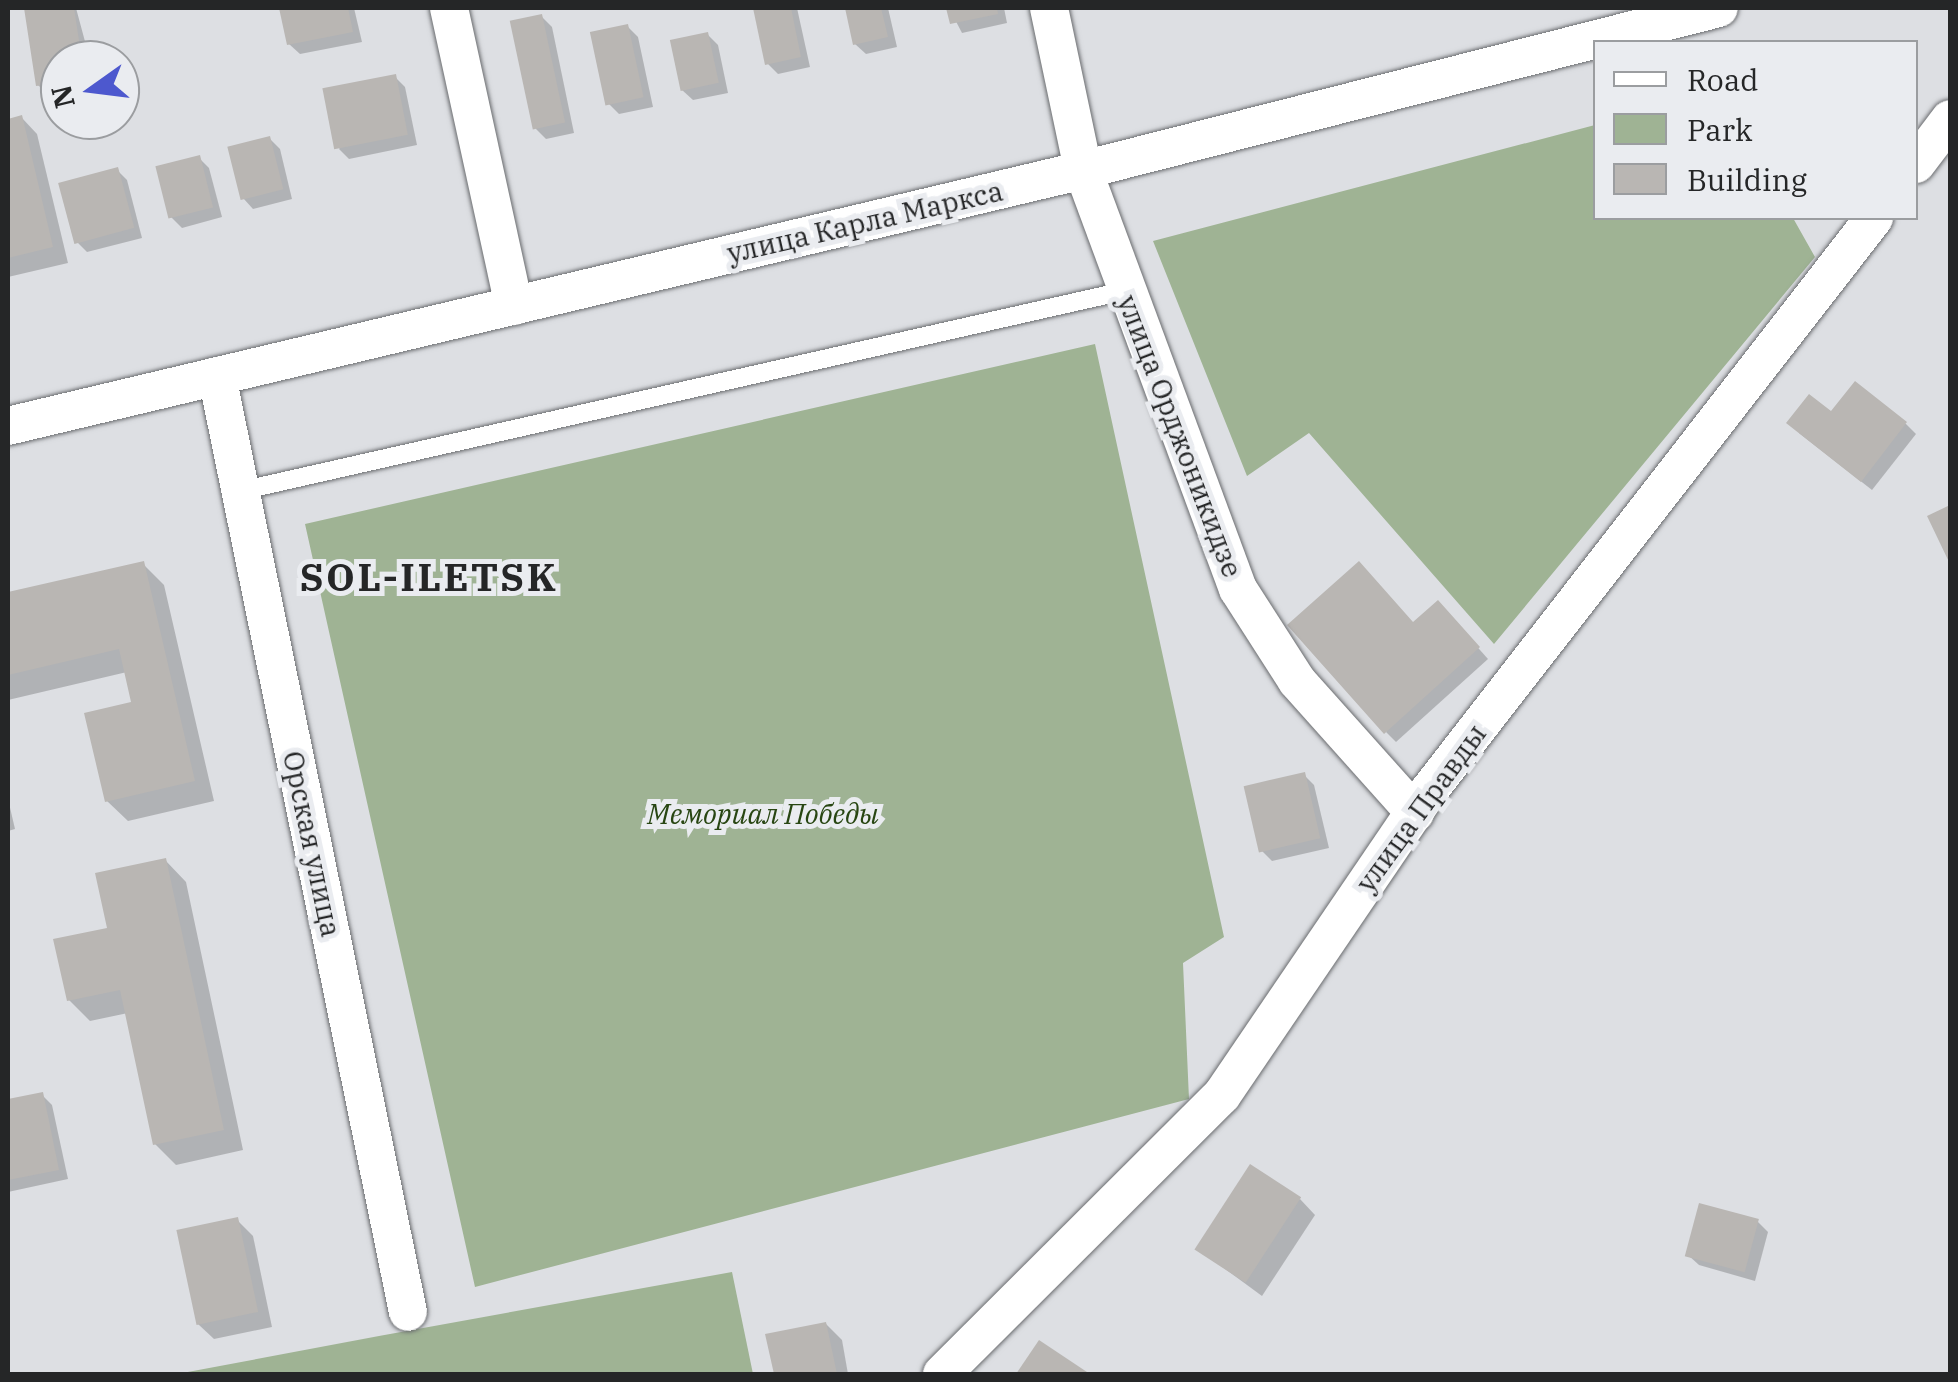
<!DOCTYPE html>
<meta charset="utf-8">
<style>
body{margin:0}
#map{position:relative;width:1958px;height:1382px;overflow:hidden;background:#dddfe3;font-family:"IBM Plex Serif",serif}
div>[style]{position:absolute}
.green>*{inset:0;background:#9fb394}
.shadow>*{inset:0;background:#0003}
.building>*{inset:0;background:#b9b6b3;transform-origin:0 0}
.roads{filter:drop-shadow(0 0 2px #696b6e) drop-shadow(0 0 2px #696b6e)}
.service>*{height:18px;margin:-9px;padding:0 9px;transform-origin:9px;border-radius:9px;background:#fff}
.minor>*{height:38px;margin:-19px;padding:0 19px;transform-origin:19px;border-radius:19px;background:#fff}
span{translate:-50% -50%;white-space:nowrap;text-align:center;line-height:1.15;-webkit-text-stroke:10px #eaecf0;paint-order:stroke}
.street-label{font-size:28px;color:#252627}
.park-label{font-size:28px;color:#284612;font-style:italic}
.district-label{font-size:38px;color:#252627;font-weight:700;letter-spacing:2.5px}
.frame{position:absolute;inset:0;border:10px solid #252627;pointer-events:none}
.legend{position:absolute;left:1593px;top:40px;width:325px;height:180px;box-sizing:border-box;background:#eaecf0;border:2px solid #9b9da0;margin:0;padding:12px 18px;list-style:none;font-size:30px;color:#252627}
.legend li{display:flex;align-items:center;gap:20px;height:50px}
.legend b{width:50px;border:2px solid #9b9da0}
.north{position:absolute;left:40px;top:40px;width:100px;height:100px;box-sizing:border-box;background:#eaecf0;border:2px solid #9b9da0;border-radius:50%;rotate:256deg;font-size:28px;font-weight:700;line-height:40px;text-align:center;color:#252627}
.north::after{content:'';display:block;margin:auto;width:35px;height:45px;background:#4d58ce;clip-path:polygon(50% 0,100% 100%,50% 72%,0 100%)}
</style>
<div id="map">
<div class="green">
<div style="clip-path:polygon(1595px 125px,1596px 218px,1793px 218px,1815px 257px,1494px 644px,1309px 433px,1247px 476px,1153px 241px)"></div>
<div style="clip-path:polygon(1095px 344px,1224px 937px,1183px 963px,1189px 1099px,475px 1287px,305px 524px)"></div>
<div style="clip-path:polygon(732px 1272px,753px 1374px,177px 1374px,379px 1336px)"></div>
</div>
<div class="shadow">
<div style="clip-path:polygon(76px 8px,90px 60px,60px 60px,60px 94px,49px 96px,38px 85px,27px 10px)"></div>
<div style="clip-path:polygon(282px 8px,354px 8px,362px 42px,300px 54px,289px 44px)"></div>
<div style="clip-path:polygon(756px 8px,797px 8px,810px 67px,778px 74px,768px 64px)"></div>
<div style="clip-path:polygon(848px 8px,888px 8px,897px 47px,866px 54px,855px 44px)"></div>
<div style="clip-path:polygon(949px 8px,1004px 8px,1007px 23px,962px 33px)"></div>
<div style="clip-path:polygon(542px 17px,552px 27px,574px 133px,546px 139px,536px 129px)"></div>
<div style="clip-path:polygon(628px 27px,638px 37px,653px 107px,619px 114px,608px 103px)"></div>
<div style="clip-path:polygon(707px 34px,718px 45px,728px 93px,693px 100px,682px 90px)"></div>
<div style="clip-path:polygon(395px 77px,405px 87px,417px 145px,349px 159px,339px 149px)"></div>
<div style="clip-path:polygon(22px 118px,37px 134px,68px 263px,8px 277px,8px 121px)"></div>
<div style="clip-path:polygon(270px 139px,280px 149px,292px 199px,253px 209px,243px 198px)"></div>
<div style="clip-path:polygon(199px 158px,209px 168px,222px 217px,182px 228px,171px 217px)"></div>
<div style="clip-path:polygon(117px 170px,127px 180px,142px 238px,87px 252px,77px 242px)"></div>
<div style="clip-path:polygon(1832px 415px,1906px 424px,1916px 434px,1872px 490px,1799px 433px)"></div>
<div style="clip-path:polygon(143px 564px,164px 585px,214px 801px,128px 821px,107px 801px,134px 703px,127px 672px,8px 700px,8px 595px)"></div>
<div style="clip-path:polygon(1448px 614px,1488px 659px,1396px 742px,1386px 732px)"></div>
<div style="clip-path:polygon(1304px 775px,1314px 785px,1329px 848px,1272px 861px,1262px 851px)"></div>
<div style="clip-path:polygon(8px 799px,15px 829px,8px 831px)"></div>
<div style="clip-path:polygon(166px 861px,186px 882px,243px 1150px,176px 1165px,155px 1144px,128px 1013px,90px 1021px,69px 1000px,110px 930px)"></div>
<div style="clip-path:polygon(42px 1095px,52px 1105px,68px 1179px,8px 1192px,8px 1102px)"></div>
<div style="clip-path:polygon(1300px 1199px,1315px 1215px,1262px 1296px,1198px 1249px)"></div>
<div style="clip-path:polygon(237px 1220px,253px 1236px,272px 1327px,214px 1339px,198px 1324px)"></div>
<div style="clip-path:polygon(1757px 1221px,1768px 1232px,1755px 1281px,1699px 1265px,1688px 1255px)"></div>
<div style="clip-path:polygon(826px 1324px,842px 1340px,848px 1374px,776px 1374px,768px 1336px)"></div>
</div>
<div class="building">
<div style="clip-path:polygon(24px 8px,74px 8px,82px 60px,60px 60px,60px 83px,36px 86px)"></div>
<div style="clip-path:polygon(279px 8px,348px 8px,353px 32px,287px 45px)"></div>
<div style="clip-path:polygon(753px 8px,791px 8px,801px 57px,765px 65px)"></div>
<div style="clip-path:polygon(845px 8px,881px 8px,888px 37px,853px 45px)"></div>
<div style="clip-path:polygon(946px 8px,997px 8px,998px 14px,950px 24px)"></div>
<div style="left:542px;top:14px;width:111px;height:33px;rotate:78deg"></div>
<div style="left:628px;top:24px;width:75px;height:39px;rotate:78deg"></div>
<div style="left:708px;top:32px;width:52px;height:39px;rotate:78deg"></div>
<div style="left:396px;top:74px;width:62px;height:75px;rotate:79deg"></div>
<div style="clip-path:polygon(22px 115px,53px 247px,8px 258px,8px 119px)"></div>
<div style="left:270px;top:136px;width:55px;height:44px;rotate:76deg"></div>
<div style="left:200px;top:155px;width:54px;height:46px;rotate:76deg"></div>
<div style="left:118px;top:167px;width:63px;height:62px;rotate:75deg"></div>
<div style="clip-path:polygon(1855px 381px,1907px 422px,1861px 482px,1786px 423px,1809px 394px,1831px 411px)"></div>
<div style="clip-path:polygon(1950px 505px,1950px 564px,1927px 516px)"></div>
<div style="clip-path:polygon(144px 561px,195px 781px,105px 802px,84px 713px,131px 702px,119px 649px,8px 675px,8px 592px)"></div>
<div style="clip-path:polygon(1359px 561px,1413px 622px,1438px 600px,1480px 647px,1384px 734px,1287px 625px)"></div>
<div style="left:1305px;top:772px;width:68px;height:63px;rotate:77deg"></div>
<div style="clip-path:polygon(166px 858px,224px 1130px,153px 1145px,120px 990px,67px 1001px,53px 939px,107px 928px,95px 873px)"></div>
<div style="clip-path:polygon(43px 1092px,59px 1170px,8px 1180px,8px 1099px)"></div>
<div style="left:1250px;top:1164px;width:61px;height:102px;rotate:33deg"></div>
<div style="left:1699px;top:1203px;width:62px;height:55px;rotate:15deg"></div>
<div style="left:238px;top:1217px;width:97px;height:63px;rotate:78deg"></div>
<div style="clip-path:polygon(826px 1322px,837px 1374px,774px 1374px,765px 1334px)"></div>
<div style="clip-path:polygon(1039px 1340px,1090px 1374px,1016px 1374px)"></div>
</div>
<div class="roads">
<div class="service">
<div style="left:240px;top:491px;width:906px;rotate:-12.75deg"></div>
</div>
<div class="minor">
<div style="left:449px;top:8px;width:305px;rotate:77.7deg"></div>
<div style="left:1049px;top:8px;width:166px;rotate:78.1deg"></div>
<div style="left:1083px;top:170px;width:447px;rotate:69.7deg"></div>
<div style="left:1238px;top:589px;width:109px;rotate:57.3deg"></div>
<div style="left:1297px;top:681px;width:177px;rotate:48.2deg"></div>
<div style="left:1916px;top:164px;width:56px;rotate:-52.9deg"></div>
<div style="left:217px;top:376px;width:955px;rotate:78.47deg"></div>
<div style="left:8px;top:426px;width:1105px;rotate:-13.39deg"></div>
<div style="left:1083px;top:170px;width:656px;rotate:-14.29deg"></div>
<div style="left:942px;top:1374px;width:395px;rotate:-44.9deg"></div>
<div style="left:1222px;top:1095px;width:366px;rotate:-55.8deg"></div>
<div style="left:1428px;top:792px;width:727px;rotate:-52.15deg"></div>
</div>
</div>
<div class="street-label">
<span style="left:865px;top:222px;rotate:-13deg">улица Карла Маркса</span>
<span style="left:1180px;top:436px;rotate:69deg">улица Орджоникидзе</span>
<span style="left:1421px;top:808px;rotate:-54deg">улица Правды</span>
<span style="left:312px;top:844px;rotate:78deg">Орская улица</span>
</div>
<div class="park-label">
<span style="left:763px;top:814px">Мемориал Победы</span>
</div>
<div class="district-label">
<span style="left:429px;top:577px">SOL-ILETSK</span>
</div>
<div class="frame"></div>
<ul class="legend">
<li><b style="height:12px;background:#fff"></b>Road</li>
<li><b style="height:28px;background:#9fb394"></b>Park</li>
<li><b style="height:28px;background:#b9b6b3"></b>Building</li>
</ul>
<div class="north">N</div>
</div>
